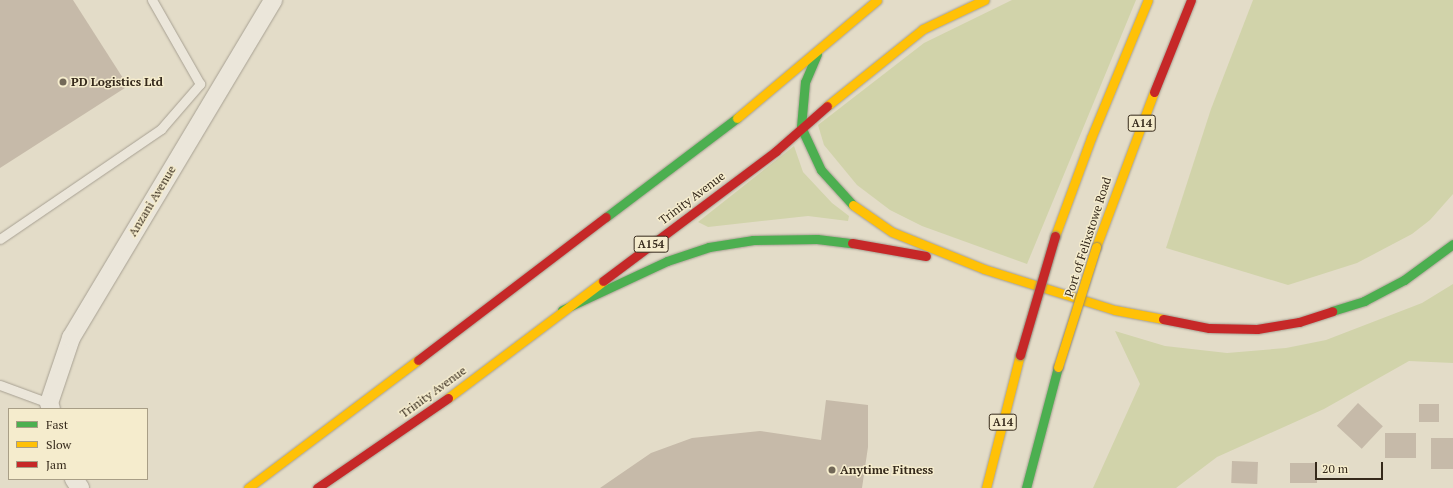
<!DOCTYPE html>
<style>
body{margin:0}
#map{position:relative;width:1453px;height:488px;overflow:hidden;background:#e3dcc8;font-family:"PT Serif",serif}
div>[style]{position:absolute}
.green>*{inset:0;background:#d1d3aa}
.building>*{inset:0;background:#c6baa9;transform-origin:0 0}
.roads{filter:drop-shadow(0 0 1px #a7a092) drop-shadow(0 0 1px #a7a092)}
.lane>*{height:9px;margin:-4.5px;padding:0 4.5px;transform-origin:4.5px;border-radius:4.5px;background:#ebe6da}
.street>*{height:18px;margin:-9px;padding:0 9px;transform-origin:9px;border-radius:9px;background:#ebe6da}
.fast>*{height:9px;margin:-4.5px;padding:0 4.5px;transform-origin:4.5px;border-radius:4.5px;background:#4caf50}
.slow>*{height:9px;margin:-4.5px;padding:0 4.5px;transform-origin:4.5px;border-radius:4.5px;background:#ffc107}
.jam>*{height:9px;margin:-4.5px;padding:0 4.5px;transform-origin:4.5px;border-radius:4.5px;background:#c62828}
.bridges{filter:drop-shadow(0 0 1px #8d8679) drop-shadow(0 0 1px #8d8679)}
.slow-bridge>*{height:9px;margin:-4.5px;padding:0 4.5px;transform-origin:4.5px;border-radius:4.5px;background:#ffc107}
.jam-bridge>*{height:9px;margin:-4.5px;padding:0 4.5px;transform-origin:4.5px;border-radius:4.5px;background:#c62828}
.dots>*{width:11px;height:11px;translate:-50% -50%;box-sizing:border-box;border:2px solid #f5eccd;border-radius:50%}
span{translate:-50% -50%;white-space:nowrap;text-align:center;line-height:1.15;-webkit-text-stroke:3px #f5eccd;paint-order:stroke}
.shield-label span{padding:1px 3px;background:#f5eccd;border:1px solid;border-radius:3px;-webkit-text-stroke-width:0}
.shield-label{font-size:11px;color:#35291b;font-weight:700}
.poi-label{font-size:12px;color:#35291b;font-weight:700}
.left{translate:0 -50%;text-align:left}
.street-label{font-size:12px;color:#35291b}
.legend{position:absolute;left:8px;top:408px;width:140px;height:72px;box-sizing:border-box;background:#f5eccd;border:1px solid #a89e86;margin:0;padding:5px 7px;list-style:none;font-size:12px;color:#35291b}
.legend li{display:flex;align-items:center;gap:8px;height:20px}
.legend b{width:20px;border:1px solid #a89e86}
.scale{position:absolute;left:1315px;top:462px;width:68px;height:18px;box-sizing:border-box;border:2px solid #35291b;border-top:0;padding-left:5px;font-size:12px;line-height:14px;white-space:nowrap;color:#35291b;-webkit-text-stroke:3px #f5eccd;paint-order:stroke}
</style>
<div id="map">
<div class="green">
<div style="clip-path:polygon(1012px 0,1136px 0,1027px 264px,922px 226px,890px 210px,857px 185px,824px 145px,818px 125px,924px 43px)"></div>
<div style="clip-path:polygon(1253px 0,1453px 0,1453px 194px,1430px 220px,1412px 234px,1357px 263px,1288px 285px,1166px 248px,1211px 109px)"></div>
<div style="clip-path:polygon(794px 146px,803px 172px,832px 203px,849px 216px,848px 221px,808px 216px,708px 227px,698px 222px)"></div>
<div style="clip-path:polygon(1453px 284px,1453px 363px,1409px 361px,1324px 409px,1217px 457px,1176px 488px,1093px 488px,1140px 384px,1115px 331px,1165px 346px,1227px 353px,1286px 348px,1326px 340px,1422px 303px)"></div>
</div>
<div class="building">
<div style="clip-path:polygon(0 0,73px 0,128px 86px,0 168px)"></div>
<div style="clip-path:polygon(826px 400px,868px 405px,868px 447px,862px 488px,600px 488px,651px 453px,692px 438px,760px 431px,821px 440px)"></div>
<div style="left:1358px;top:403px;width:34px;height:31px;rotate:43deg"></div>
<div style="left:1419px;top:404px;width:20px;height:18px"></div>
<div style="left:1385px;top:433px;width:31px;height:25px"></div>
<div style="left:1431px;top:438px;width:22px;height:31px"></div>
<div style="left:1232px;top:461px;width:26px;height:22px;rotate:2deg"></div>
<div style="left:1290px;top:463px;width:27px;height:20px"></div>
</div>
<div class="roads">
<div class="lane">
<div style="left:0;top:239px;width:195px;rotate:-34.3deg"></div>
<div style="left:161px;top:129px;width:60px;rotate:-49.1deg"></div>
<div style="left:200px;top:84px;width:97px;rotate:-119.7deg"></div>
<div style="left:0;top:385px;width:52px;rotate:20.2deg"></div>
</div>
<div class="street">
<div style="left:51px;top:409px;width:6px;rotate:-108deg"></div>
<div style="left:49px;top:403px;width:69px;rotate:-71.3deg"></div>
<div style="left:71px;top:338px;width:394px;rotate:-59.1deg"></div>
<div style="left:74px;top:479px;width:11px;rotate:56deg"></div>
</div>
<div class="fast">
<div style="left:817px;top:54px;width:30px;rotate:113deg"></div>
<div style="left:805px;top:82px;width:45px;rotate:95.1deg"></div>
<div style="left:801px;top:127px;width:47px;rotate:65.1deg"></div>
<div style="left:821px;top:170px;width:47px;rotate:47.6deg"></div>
<div style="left:606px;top:217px;width:164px;rotate:-37.1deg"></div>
<div style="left:562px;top:310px;width:116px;rotate:-25deg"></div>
<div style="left:667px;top:261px;width:44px;rotate:-18.4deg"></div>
<div style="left:709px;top:247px;width:45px;rotate:-9deg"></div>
<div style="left:753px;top:240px;width:64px;rotate:-0.9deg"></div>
<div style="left:817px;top:239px;width:35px;rotate:7deg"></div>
<div style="left:1332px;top:311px;width:34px;rotate:-17deg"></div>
<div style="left:1364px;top:301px;width:45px;rotate:-27.7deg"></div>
<div style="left:1404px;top:280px;width:61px;rotate:-36.3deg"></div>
<div style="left:1026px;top:488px;width:125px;rotate:-75.2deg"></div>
</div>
<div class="slow">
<div style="left:827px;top:106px;width:123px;rotate:-38.7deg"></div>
<div style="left:923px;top:29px;width:68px;rotate:-25.4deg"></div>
<div style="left:737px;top:118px;width:183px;rotate:-40.1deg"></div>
<div style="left:853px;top:205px;width:47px;rotate:34.7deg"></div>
<div style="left:892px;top:232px;width:99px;rotate:21.9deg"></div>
<div style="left:984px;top:269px;width:137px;rotate:17.4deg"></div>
<div style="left:1115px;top:310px;width:49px;rotate:10.6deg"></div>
<div style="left:1055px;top:236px;width:104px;rotate:-69.8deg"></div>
<div style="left:1091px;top:138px;width:149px;rotate:-67.6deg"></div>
<div style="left:1096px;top:247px;width:165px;rotate:-69.5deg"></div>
<div style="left:448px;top:398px;width:194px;rotate:-37deg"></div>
<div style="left:248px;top:488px;width:213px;rotate:-37deg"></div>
<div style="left:986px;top:488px;width:137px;rotate:-75.7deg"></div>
</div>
<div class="jam">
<div style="left:1154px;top:92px;width:99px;rotate:-68.1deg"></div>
<div style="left:852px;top:243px;width:75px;rotate:10deg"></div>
<div style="left:603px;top:281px;width:216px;rotate:-36.9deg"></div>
<div style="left:776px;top:151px;width:68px;rotate:-41.4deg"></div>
<div style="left:1163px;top:319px;width:47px;rotate:11.1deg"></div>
<div style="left:1209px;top:328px;width:48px;rotate:1.2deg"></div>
<div style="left:1257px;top:329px;width:43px;rotate:-9.5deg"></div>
<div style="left:1299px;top:322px;width:35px;rotate:-18deg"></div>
<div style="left:418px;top:360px;width:236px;rotate:-37.3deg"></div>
<div style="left:317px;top:488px;width:159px;rotate:-34.5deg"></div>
</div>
</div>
<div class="bridges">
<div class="slow-bridge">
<div style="left:1058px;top:367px;width:126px;rotate:-72.4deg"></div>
</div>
<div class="jam-bridge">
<div style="left:1020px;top:355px;width:124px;rotate:-73.6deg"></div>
</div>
</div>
<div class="dots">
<div style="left:63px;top:82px;background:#726858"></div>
<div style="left:832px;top:470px;background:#726858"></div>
</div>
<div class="shield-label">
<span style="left:1142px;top:123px">A14</span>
<span style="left:651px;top:244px">A154</span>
<span style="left:1003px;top:422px">A14</span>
</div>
<div class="poi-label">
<span class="left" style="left:71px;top:82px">PD Logistics Ltd</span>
<span class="left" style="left:840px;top:470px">Anytime Fitness</span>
</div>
<div class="street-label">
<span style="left:692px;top:198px;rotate:-37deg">Trinity Avenue</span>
<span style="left:152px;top:201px;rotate:-59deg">Anzani Avenue</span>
<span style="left:1088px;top:237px;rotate:-72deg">Port of Felixstowe Road</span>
<span style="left:433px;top:392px;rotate:-36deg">Trinity Avenue</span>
</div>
<ul class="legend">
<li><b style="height:5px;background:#4caf50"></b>Fast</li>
<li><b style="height:5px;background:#ffc107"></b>Slow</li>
<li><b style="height:5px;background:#c62828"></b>Jam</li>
</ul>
<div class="scale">20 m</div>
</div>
